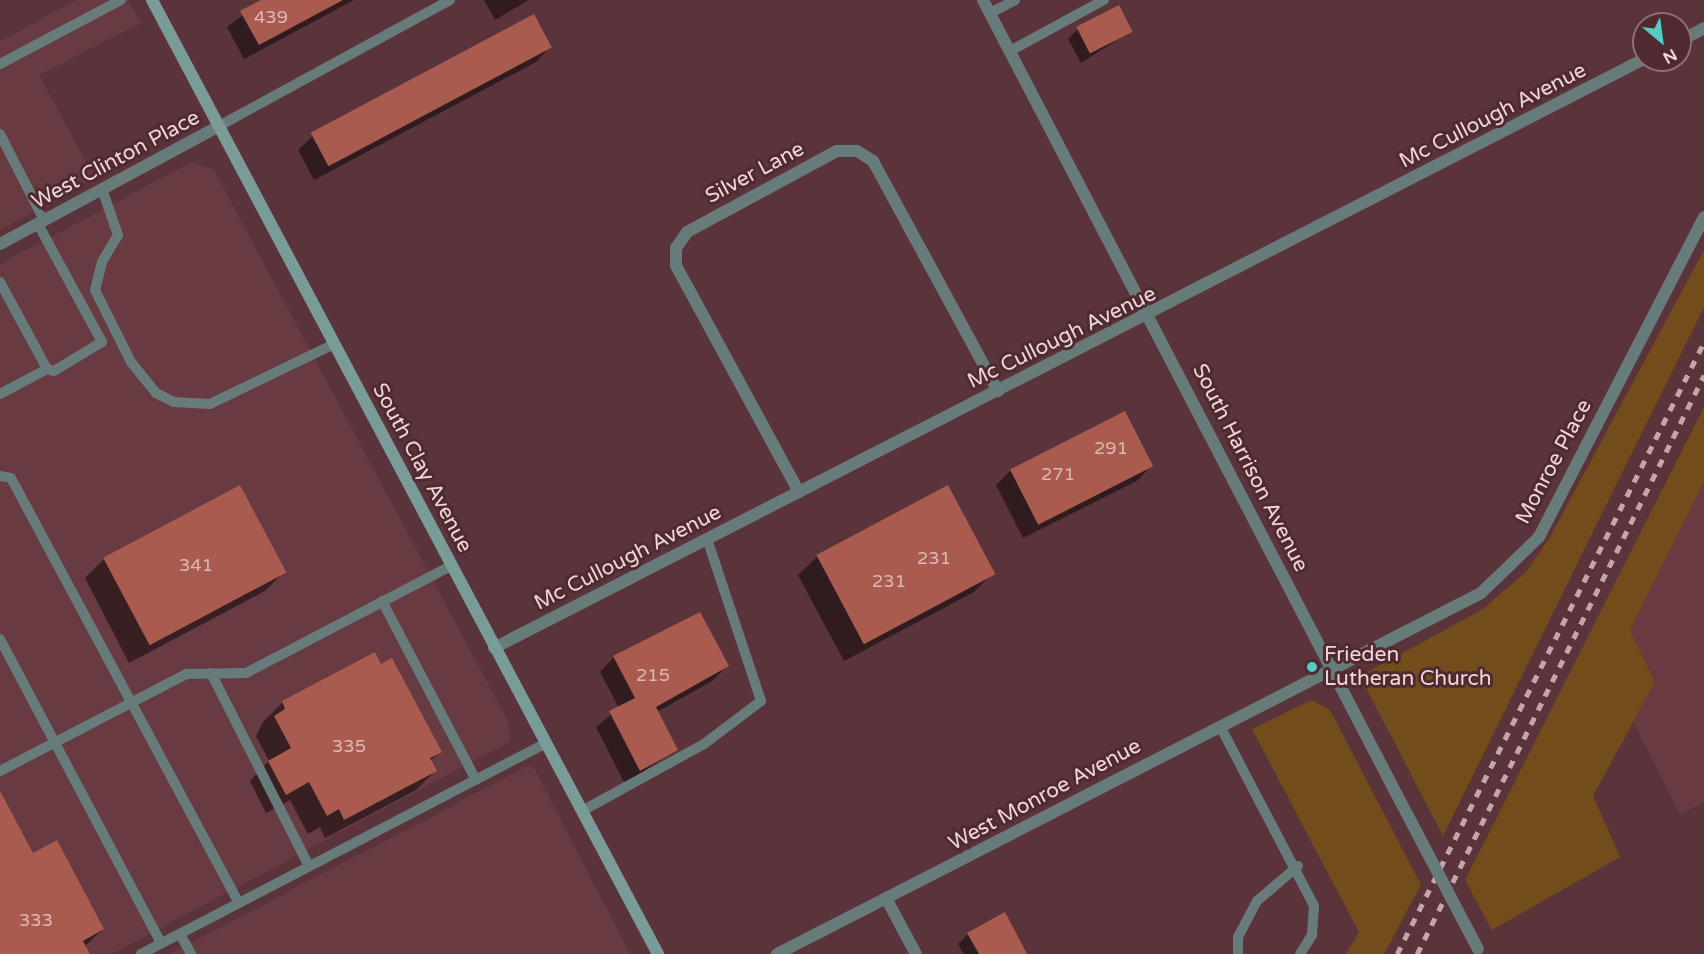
<!DOCTYPE html>
<style>
body{margin:0}
#map{position:relative;width:1704px;height:954px;overflow:hidden;background:#5a343a;font-family:"Varela Round",sans-serif}
div>[style]{position:absolute}
.built>*{inset:0;background:#683a41}
.green>*{inset:0;background:#724c1a}
.shadow>*{inset:0;background:#0007}
.building>*{inset:0;background:#aa5b4f;transform-origin:0 0}
.lane>*{height:10px;margin:-5px;padding:0 5px;transform-origin:5px;border-radius:5px;background:#677c7a}
.street>*{height:12px;margin:-6px;padding:0 6px;transform-origin:6px;border-radius:6px;background:#677c7a}
.secondary>*{height:12px;margin:-6px;padding:0 6px;transform-origin:6px;border-radius:6px;background:#7a9c99}
.rail>*{height:4.5px;margin-top:-2.25px;transform-origin:0;background:repeating-linear-gradient(90deg,#c3a6aa 0 8px,transparent 0 16px)}
.street-bridge>*{height:12px;margin:-6px;padding:0 6px;transform-origin:6px;border-radius:6px;background:#677c7a}
.dots>*{width:16px;height:16px;translate:-50% -50%;box-sizing:border-box;border:3px solid #4f2a30;border-radius:50%}
span{translate:-50% -50%;white-space:nowrap;text-align:center;line-height:1.15;-webkit-text-stroke:6px #4f2a30;paint-order:stroke}
.number-label{font-size:18px;color:#deb8b6}
.number-label span{-webkit-text-stroke-width:0}
.street-label{font-size:21px;color:#efd7d9}
.poi-label{font-size:21px;color:#efd7d9}
.left{translate:0 -50%;text-align:left}
.north{position:absolute;left:1632px;top:12px;width:60px;height:60px;box-sizing:border-box;background:#4f2a30;border:2px solid #8f6f74;border-radius:50%;rotate:151deg;font-size:16px;font-weight:700;line-height:24px;text-align:center;color:#efd7d9}
.north::after{content:'';display:block;margin:auto;width:21px;height:27px;background:#54cdc7;clip-path:polygon(50% 0,100% 100%,50% 72%,0 100%)}
</style>
<div id="map">
<div class="built">
<div style="clip-path:polygon(77px 0,128px 0,141px 23px,39px 75px,95px 178px,0 230px,0 41px)"></div>
<div style="clip-path:polygon(192px 162px,214px 170px,508px 721px,511px 741px,112px 954px,0 954px,0 264px)"></div>
<div style="clip-path:polygon(1704px 482px,1704px 802px,1680px 815px,1633px 722px,1655px 682px,1630px 630px)"></div>
<div style="clip-path:polygon(532px 764px,630px 954px,169px 954px)"></div>
</div>
<div class="green">
<div style="clip-path:polygon(1704px 250px,1704px 307px,1443px 836px,1360px 676px,1483px 609px,1526px 572px,1550px 537px)"></div>
<div style="clip-path:polygon(1704px 407px,1704px 482px,1630px 630px,1655px 682px,1593px 796px,1620px 857px,1492px 930px,1465px 880px)"></div>
<div style="clip-path:polygon(1312px 700px,1330px 710px,1421px 885px,1384px 954px,1346px 954px,1359px 932px,1252px 729px)"></div>
</div>
<div class="shadow">
<div style="clip-path:polygon(264px 0,354px 0,244px 59px,227px 27px)"></div>
<div style="clip-path:polygon(484px 0,529px 0,495px 20px)"></div>
<div style="clip-path:polygon(1078px 29px,1131px 31px,1081px 63px,1068px 39px)"></div>
<div style="clip-path:polygon(550px 47px,536px 62px,314px 180px,298px 150px,313px 136px)"></div>
<div style="clip-path:polygon(1125px 413px,1151px 466px,1137px 481px,1023px 538px,996px 485px,1011px 470px)"></div>
<div style="clip-path:polygon(239px 487px,284px 572px,265px 591px,129px 663px,85px 578px,104px 559px)"></div>
<div style="clip-path:polygon(818px 556px,993px 573px,974px 592px,844px 661px,798px 575px)"></div>
<div style="clip-path:polygon(374px 654px,440px 752px,430px 761px,435px 771px,416px 790px,325px 838px,320px 827px,308px 834px,290px 800px,266px 813px,250px 781px,269px 761px,256px 736px,263px 722px,282px 703px)"></div>
<div style="clip-path:polygon(614px 657px,727px 666px,712px 681px,657px 712px,676px 749px,625px 784px,596px 727px,619px 708px,600px 672px)"></div>
<div style="clip-path:polygon(0 812px,33px 855px,103px 929px,84px 947px,88px 954px,0 954px)"></div>
<div style="clip-path:polygon(968px 934px,1026px 954px,964px 954px,958px 944px)"></div>
</div>
<div class="building">
<div style="clip-path:polygon(261px 0,343px 0,259px 45px,240px 11px)"></div>
<div style="left:1119px;top:5px;width:30px;height:48px;rotate:63deg"></div>
<div style="left:534px;top:14px;width:38px;height:253px;rotate:62deg"></div>
<div style="left:1125px;top:411px;width:62px;height:129px;rotate:63deg"></div>
<div style="left:240px;top:485px;width:99px;height:155px;rotate:62deg"></div>
<div style="left:948px;top:485px;width:101px;height:149px;rotate:62deg"></div>
<div style="clip-path:polygon(700px 612px,729px 666px,656px 707px,678px 750px,640px 771px,609px 711px,635px 698px,613px 656px)"></div>
<div style="clip-path:polygon(375px 652px,381px 664px,392px 658px,442px 752px,430px 758px,437px 771px,344px 820px,339px 809px,327px 816px,309px 782px,286px 795px,268px 761px,291px 748px,274px 716px,285px 709px,282px 701px)"></div>
<div style="clip-path:polygon(0 791px,33px 853px,57px 840px,104px 929px,83px 941px,90px 954px,0 954px)"></div>
<div style="clip-path:polygon(1005px 912px,1027px 954px,979px 954px,967px 933px)"></div>
</div>
<div class="lane">
<div style="left:990px;top:13px;width:28px;rotate:-27deg"></div>
<div style="left:1010px;top:51px;width:107px;rotate:-28.5deg"></div>
<div style="left:0;top:64px;width:137px;rotate:-27.9deg"></div>
<div style="left:219px;top:126px;width:263px;rotate:-28.6deg"></div>
<div style="left:0;top:134px;width:97px;rotate:62.9deg"></div>
<div style="left:102px;top:189px;width:49px;rotate:70.8deg"></div>
<div style="left:118px;top:235px;width:31px;rotate:121deg"></div>
<div style="left:102px;top:262px;width:29px;rotate:104deg"></div>
<div style="left:95px;top:290px;width:80px;rotate:63.4deg"></div>
<div style="left:131px;top:362px;width:40px;rotate:51deg"></div>
<div style="left:156px;top:393px;width:20px;rotate:27deg"></div>
<div style="left:174px;top:402px;width:36px;rotate:3deg"></div>
<div style="left:210px;top:404px;width:138px;rotate:-25.8deg"></div>
<div style="left:0;top:282px;width:99px;rotate:61.6deg"></div>
<div style="left:47px;top:369px;width:7px;rotate:16deg"></div>
<div style="left:54px;top:371px;width:56px;rotate:-31.1deg"></div>
<div style="left:102px;top:342px;width:134px;rotate:-118.5deg"></div>
<div style="left:0;top:394px;width:53px;rotate:-28deg"></div>
<div style="left:0;top:476px;width:11px;rotate:10deg"></div>
<div style="left:11px;top:478px;width:482px;rotate:61.8deg"></div>
<div style="left:382px;top:601px;width:202px;rotate:62.3deg"></div>
<div style="left:0;top:639px;width:344px;rotate:62.1deg"></div>
<div style="left:211px;top:673px;width:216px;rotate:63.1deg"></div>
<div style="left:1220px;top:726px;width:203px;rotate:62.4deg"></div>
<div style="left:1314px;top:906px;width:29px;rotate:94deg"></div>
<div style="left:1312px;top:935px;width:22px;rotate:122deg"></div>
<div style="left:0;top:771px;width:210px;rotate:-27.5deg"></div>
<div style="left:186px;top:674px;width:60px;rotate:-1deg"></div>
<div style="left:246px;top:673px;width:231px;rotate:-27.6deg"></div>
<div style="left:582px;top:811px;width:139px;rotate:-28.8deg"></div>
<div style="left:704px;top:744px;width:71px;rotate:-37deg"></div>
<div style="left:761px;top:701px;width:171px;rotate:-108.4deg"></div>
<div style="left:180px;top:934px;width:23px;rotate:61deg"></div>
<div style="left:141px;top:954px;width:457px;rotate:-27.5deg"></div>
<div style="left:1238px;top:954px;width:17px;rotate:-90deg"></div>
<div style="left:1238px;top:937px;width:41px;rotate:-62.2deg"></div>
<div style="left:1257px;top:901px;width:54px;rotate:-40.5deg"></div>
</div>
<div class="street">
<div style="left:983px;top:0;width:894px;rotate:62.49deg"></div>
<div style="left:1680px;top:41px;width:27px;rotate:-28deg"></div>
<div style="left:0;top:244px;width:249px;rotate:-28.3deg"></div>
<div style="left:799px;top:492px;width:258px;rotate:-118.5deg"></div>
<div style="left:676px;top:265px;width:17px;rotate:-90deg"></div>
<div style="left:676px;top:248px;width:19px;rotate:-55deg"></div>
<div style="left:687px;top:232px;width:170px;rotate:-28.4deg"></div>
<div style="left:837px;top:151px;width:20px"></div>
<div style="left:857px;top:151px;width:19px;rotate:32deg"></div>
<div style="left:873px;top:161px;width:262px;rotate:61.5deg"></div>
<div style="left:494px;top:648px;width:1292px;rotate:-27.12deg"></div>
<div style="left:887px;top:900px;width:61px;rotate:61.8deg"></div>
<div style="left:777px;top:954px;width:791px;rotate:-27.15deg"></div>
<div style="left:1481px;top:593px;width:81px;rotate:-44deg"></div>
<div style="left:1539px;top:537px;width:360px;rotate:-62.7deg"></div>
</div>
<div class="secondary">
<div style="left:152px;top:0;width:1080px;rotate:62.06deg"></div>
</div>
<div class="rail">
<div style="left:1397px;top:954px;width:685px;rotate:-63.36deg"></div>
<div style="left:1417px;top:954px;width:646px;rotate:-63.63deg"></div>
</div>
<div class="street-bridge">
<div style="left:1396px;top:793px;width:176px;rotate:62.3deg"></div>
</div>
<div class="dots">
<div style="left:1312px;top:667px;background:#54cdc7"></div>
</div>
<div class="number-label">
<span style="left:271px;top:17px">439</span>
<span style="left:1111px;top:448px">291</span>
<span style="left:1058px;top:474px">271</span>
<span style="left:934px;top:558px">231</span>
<span style="left:196px;top:565px">341</span>
<span style="left:889px;top:581px">231</span>
<span style="left:653px;top:675px">215</span>
<span style="left:349px;top:746px">335</span>
<span style="left:36px;top:920px">333</span>
</div>
<div class="street-label">
<span style="left:1493px;top:116px;rotate:-27deg">Mc Cullough Avenue</span>
<span style="left:116px;top:160px;rotate:-28deg">West Clinton Place</span>
<span style="left:755px;top:173px;rotate:-28deg">Silver Lane</span>
<span style="left:1062px;top:338px;rotate:-26deg">Mc Cullough Avenue</span>
<span style="left:1554px;top:462px;rotate:-62deg">Monroe Place</span>
<span style="left:422px;top:468px;rotate:62deg">South Clay Avenue</span>
<span style="left:1250px;top:468px;rotate:63deg">South Harrison Avenue</span>
<span style="left:628px;top:558px;rotate:-27deg">Mc Cullough Avenue</span>
<span style="left:1045px;top:795px;rotate:-28deg">West Monroe Avenue</span>
</div>
<div class="poi-label">
<span class="left" style="left:1324px;top:667px">Frieden<br>Lutheran Church</span>
</div>
<div class="north">N</div>
</div>
